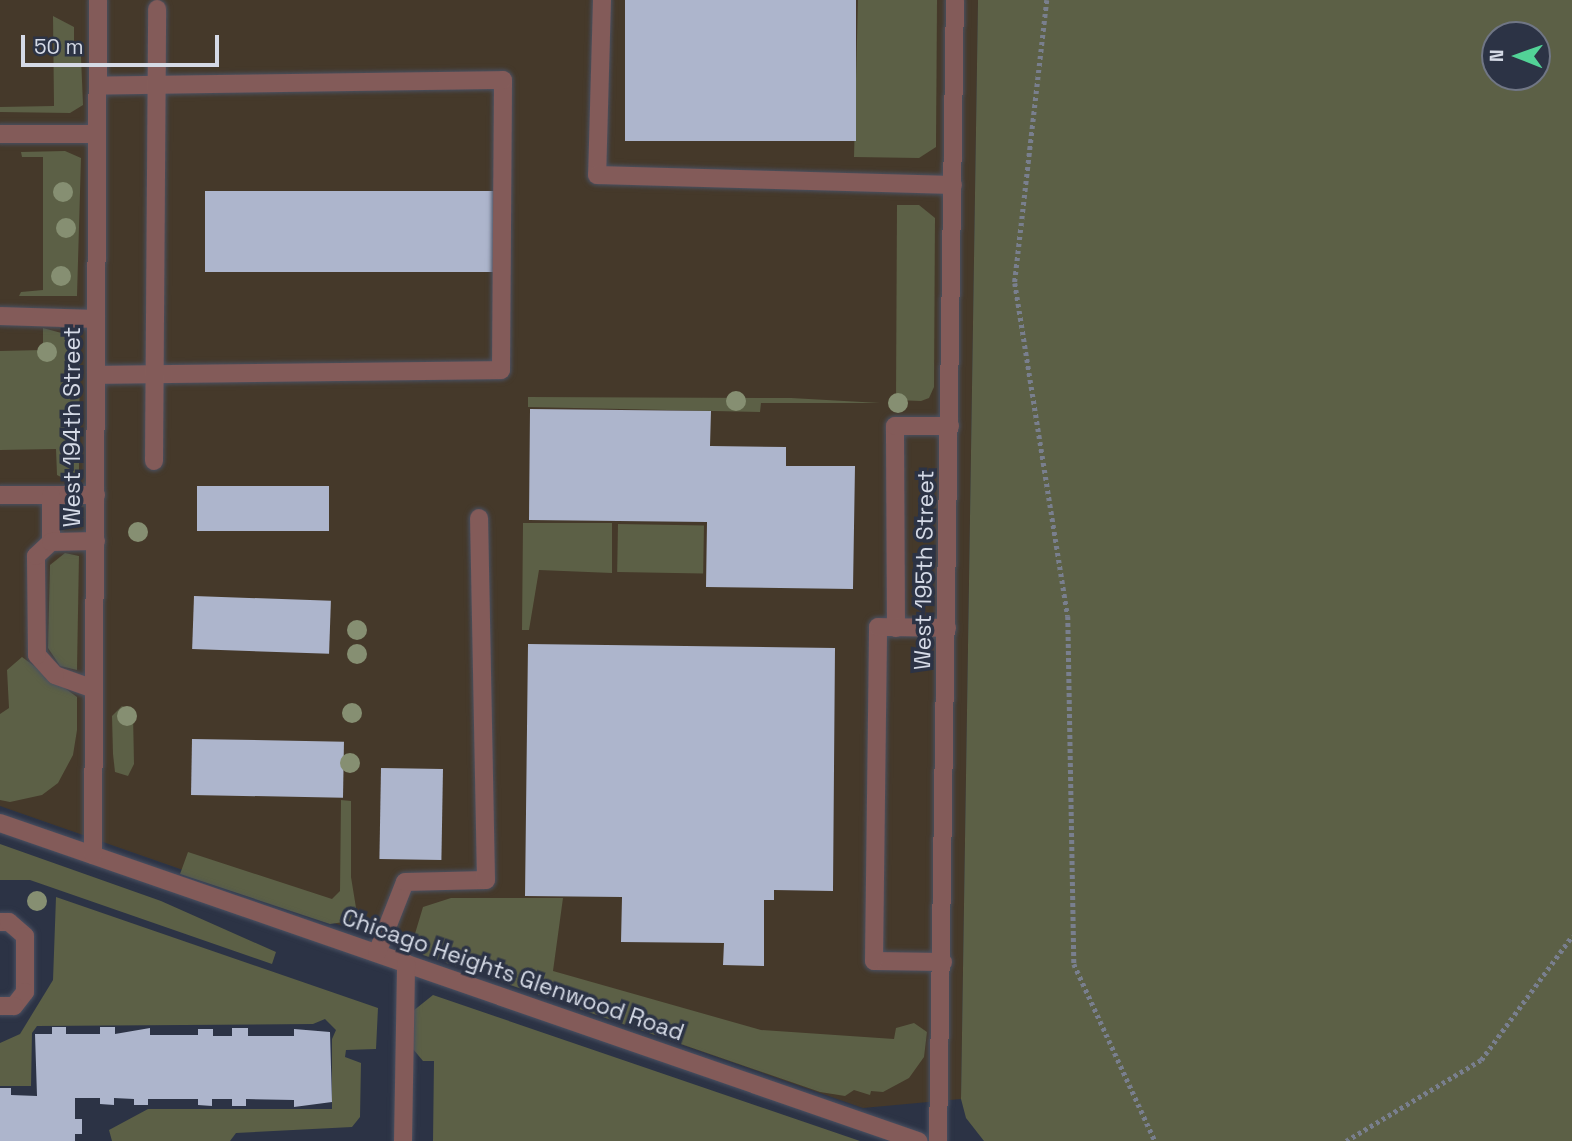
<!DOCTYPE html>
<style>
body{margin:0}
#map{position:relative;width:1572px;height:1141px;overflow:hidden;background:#2c3345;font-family:"Space Grotesk",sans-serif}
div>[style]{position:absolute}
.industrial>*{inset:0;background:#45392a}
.green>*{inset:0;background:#5c6046;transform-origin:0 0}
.building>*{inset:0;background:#adb5cc;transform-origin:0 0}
.path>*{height:4.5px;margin-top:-2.25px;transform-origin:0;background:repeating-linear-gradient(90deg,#797f8e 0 3.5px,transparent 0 7px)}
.roads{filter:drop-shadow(0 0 2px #4a5162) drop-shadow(0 0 2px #4a5162)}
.minor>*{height:18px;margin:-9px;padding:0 9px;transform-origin:9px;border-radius:9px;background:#835b59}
.trees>*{width:20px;height:20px;margin:-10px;border-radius:50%;background:#868f72}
span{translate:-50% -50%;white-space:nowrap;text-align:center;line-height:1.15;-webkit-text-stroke:7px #2c3345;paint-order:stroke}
.street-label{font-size:23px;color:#d5dae6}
.north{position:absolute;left:1481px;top:21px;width:70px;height:70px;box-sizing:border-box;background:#2c3345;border:2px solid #707685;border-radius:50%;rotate:271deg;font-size:19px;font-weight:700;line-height:28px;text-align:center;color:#d5dae6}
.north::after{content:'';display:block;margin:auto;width:24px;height:32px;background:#52d397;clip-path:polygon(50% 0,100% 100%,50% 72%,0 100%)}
.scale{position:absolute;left:21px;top:35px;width:198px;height:32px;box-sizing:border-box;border:4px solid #d5dae6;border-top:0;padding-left:9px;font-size:21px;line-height:24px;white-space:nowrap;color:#d5dae6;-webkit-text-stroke:5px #2c3345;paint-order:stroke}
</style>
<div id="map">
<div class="industrial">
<div style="clip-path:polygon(0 0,978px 0,961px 1099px,863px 1108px,0 806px)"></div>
</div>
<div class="green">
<div style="clip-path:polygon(858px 0,937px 0,936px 147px,919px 158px,854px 157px)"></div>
<div style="clip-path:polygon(evenodd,978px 0,1572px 0,1572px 1141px,984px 1141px,966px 1118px,961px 1099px,978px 0,1495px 35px,1537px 35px,1537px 77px,1495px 77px,1495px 35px)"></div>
<div style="clip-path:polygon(53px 16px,74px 27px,74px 51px,81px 56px,83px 105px,70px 113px,0 112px,0 107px,54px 106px)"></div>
<div style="clip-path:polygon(21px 152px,65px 151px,81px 158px,77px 296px,19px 296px,21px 292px,43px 290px,43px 157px,22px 157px)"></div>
<div style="clip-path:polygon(897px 205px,919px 205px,935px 218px,934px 387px,929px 398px,921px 401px,896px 400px)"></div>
<div style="clip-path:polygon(43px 328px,80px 338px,79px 472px,65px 479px,57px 475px,56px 449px,0 450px,0 351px,43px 350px)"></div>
<div style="clip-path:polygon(528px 397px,791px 398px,880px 403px,761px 403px,760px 412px,528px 407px)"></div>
<div style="clip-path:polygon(523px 523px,612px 523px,612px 573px,539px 570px,529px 630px,522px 630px)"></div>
<div style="left:618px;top:524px;width:86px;height:48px;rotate:1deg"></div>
<div style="clip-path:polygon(65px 553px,79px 556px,77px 670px,60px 666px,48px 648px,50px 565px)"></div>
<div style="clip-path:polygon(22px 657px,77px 697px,77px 730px,73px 755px,58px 783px,42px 795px,10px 802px,0 800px,0 714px,9px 708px,7px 670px)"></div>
<div style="clip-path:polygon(122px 706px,133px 714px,134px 764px,128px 776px,115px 772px,113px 754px,112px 716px)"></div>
<div style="clip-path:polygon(341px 800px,351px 801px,351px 877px,358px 920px,330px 924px,180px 874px,188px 852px,332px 899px,340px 891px)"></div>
<div style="clip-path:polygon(0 844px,161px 901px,276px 952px,272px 964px,30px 880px,0 880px)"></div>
<div style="clip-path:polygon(56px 897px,378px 1008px,376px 1049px,346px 1050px,345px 1057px,361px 1063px,360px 1117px,352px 1127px,236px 1133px,230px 1141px,112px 1141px,109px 1130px,148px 1109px,332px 1109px,332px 1039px,336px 1030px,325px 1019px,313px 1024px,37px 1026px,32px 1033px,31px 1086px,0 1086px,0 1043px,20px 1034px,53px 980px)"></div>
<div style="clip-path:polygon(451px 898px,563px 898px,553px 971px,761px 1030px,894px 1039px,896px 1028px,914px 1023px,927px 1032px,924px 1057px,909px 1078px,883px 1092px,871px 1091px,870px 1095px,854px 1090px,845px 1096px,820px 1092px,423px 955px,414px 937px,423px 907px)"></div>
<div style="clip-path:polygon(433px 995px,860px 1141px,433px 1141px,434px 1061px,423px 1061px,413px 1049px,413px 1011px)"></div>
</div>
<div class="building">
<div style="left:625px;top:0;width:231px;height:141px"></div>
<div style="left:205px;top:191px;width:294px;height:81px"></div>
<div style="clip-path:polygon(530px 409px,711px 411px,710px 446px,786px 447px,786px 466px,855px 466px,853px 589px,706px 587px,707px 522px,529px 520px)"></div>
<div style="left:197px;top:486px;width:132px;height:45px"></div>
<div style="left:194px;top:596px;width:137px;height:53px;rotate:2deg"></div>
<div style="clip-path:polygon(528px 644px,835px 648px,833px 891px,774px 890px,774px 900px,764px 900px,764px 966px,723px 965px,724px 943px,621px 942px,622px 897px,525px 896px)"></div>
<div style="left:192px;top:739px;width:152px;height:56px;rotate:1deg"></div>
<div style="left:381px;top:768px;width:62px;height:91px;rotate:1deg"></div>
<div style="clip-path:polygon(52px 1027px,66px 1027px,66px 1034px,100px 1034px,100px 1027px,115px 1027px,115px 1034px,150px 1028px,150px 1035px,198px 1035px,198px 1029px,213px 1029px,213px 1036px,232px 1036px,232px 1028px,248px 1028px,248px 1036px,294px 1036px,294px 1029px,330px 1032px,332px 1102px,294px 1107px,294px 1100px,246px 1099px,246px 1106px,232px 1106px,232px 1099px,212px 1099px,212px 1106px,198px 1105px,198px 1099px,148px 1099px,148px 1105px,134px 1105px,134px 1099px,114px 1098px,114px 1105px,100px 1104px,100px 1098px,75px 1098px,75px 1119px,82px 1119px,82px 1134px,75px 1134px,75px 1141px,0 1141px,0 1088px,11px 1088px,11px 1095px,37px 1096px,35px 1034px,52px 1034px)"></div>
</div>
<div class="path">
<div style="left:1047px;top:0;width:285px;rotate:96.5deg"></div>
<div style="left:1015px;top:283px;width:337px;rotate:81deg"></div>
<div style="left:1068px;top:616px;width:348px;rotate:89deg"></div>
<div style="left:1074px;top:964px;width:195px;rotate:65.4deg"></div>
<div style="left:1346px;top:1141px;width:157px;rotate:-31deg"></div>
<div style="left:1481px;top:1060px;width:154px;rotate:-53.7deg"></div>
</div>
<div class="roads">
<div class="minor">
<div style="left:602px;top:0;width:175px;rotate:91.6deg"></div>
<div style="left:597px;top:175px;width:356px;rotate:1.6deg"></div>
<div style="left:0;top:134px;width:97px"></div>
<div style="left:0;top:316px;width:96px;rotate:1.8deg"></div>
<div style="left:96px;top:375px;width:405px;rotate:-0.7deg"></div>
<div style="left:501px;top:370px;width:290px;rotate:-89.6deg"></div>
<div style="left:503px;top:80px;width:405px;rotate:179.2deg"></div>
<div style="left:154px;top:461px;width:452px;rotate:-89.6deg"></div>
<div style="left:0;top:495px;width:96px"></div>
<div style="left:51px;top:495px;width:47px;rotate:90deg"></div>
<div style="left:896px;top:628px;width:202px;rotate:-90.3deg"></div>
<div style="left:895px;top:426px;width:55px"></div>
<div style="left:94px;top:689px;width:41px;rotate:-160.3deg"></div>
<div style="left:55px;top:675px;width:27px;rotate:-132deg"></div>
<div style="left:37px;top:655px;width:99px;rotate:-90.6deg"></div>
<div style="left:36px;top:556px;width:21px;rotate:-43deg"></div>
<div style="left:51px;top:542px;width:45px;rotate:-1.3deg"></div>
<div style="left:0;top:823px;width:972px;rotate:19.11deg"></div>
<div style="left:93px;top:855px;width:855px;rotate:-89.66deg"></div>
<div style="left:0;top:922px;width:9px"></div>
<div style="left:9px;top:922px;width:21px;rotate:41deg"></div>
<div style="left:25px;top:936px;width:56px;rotate:90deg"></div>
<div style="left:25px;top:992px;width:18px;rotate:128deg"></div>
<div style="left:14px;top:1006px;width:14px;rotate:180deg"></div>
<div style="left:377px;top:953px;width:76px;rotate:-68.5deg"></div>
<div style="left:405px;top:882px;width:81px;rotate:-1.4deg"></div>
<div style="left:486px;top:880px;width:362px;rotate:-91.1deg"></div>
<div style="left:943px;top:962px;width:69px;rotate:-179.2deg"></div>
<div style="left:874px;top:961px;width:334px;rotate:-89.3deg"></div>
<div style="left:878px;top:627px;width:69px;rotate:0.8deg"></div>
<div style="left:403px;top:1141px;width:178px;rotate:-89deg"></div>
<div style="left:938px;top:1141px;width:1141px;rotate:-89.15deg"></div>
</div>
</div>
<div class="trees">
<div style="left:63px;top:192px"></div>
<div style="left:66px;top:228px"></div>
<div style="left:61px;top:276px"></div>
<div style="left:47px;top:352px"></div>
<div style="left:736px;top:401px"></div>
<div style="left:898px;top:403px"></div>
<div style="left:138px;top:532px"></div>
<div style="left:357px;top:630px"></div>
<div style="left:357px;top:654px"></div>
<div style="left:352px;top:713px"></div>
<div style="left:127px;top:716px"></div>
<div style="left:350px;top:763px"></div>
<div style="left:37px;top:901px"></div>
</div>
<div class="street-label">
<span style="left:72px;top:427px;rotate:-90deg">West 194th Street</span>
<span style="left:924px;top:570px;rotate:-89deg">West 195th Street</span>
<span style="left:513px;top:975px;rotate:19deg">Chicago Heights Glenwood Road</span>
</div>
<div class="north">N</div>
<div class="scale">50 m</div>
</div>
